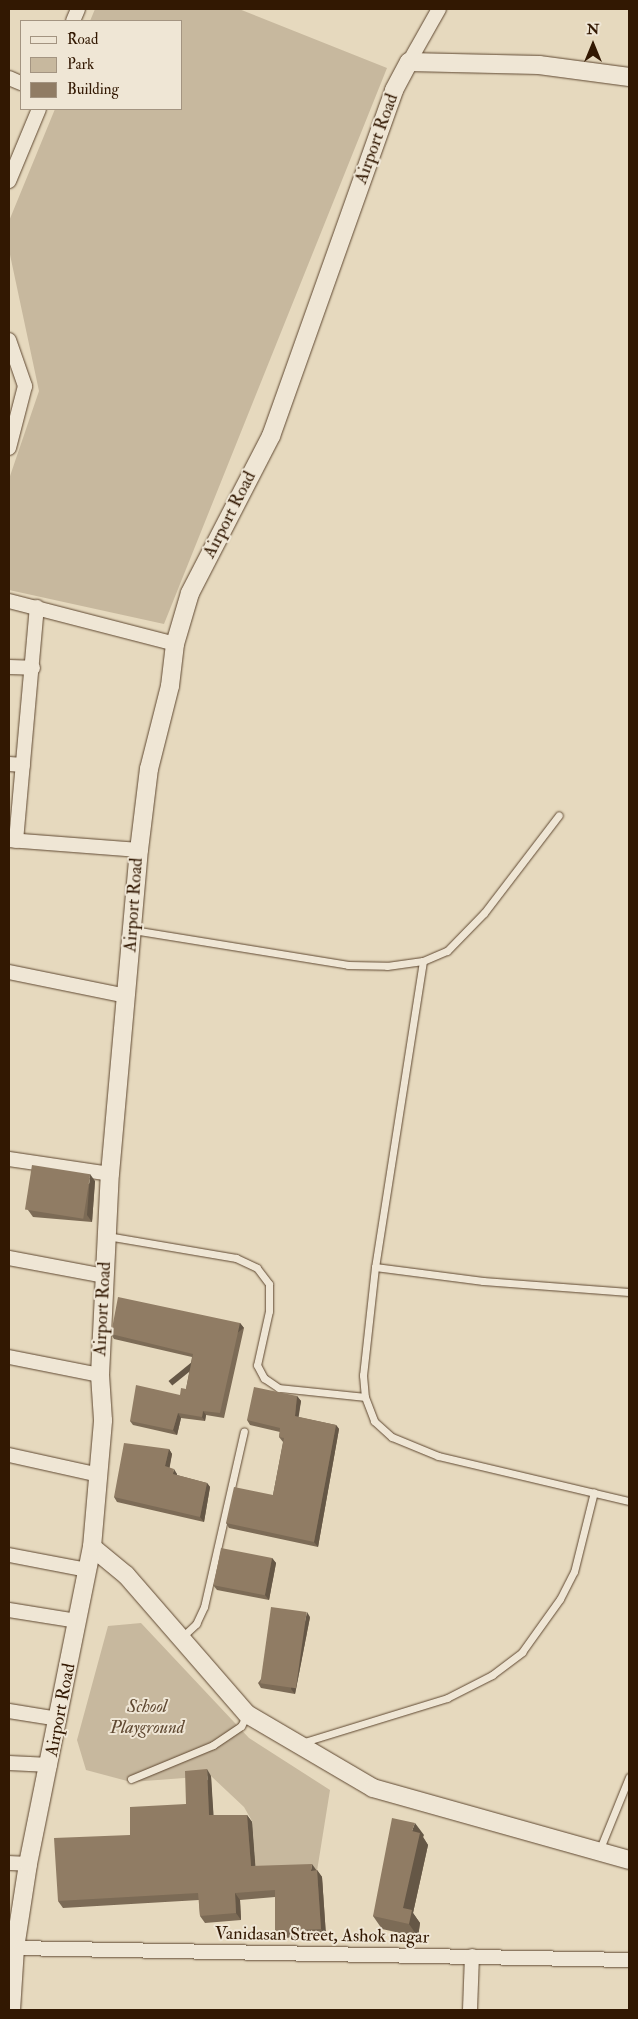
<!DOCTYPE html>
<style>
body{margin:0}
#map{position:relative;width:638px;height:2019px;overflow:hidden;background:#e6d9be;font-family:"IM FELL Double Pica",serif}
div>[style]{position:absolute}
.green>*{inset:0;background:#c7b89e}
.roads{filter:drop-shadow(0 0 1px #5f4831) drop-shadow(0 0 1px #5f4831)}
.service>*{height:7px;margin:-3.5px;padding:0 3.5px;transform-origin:3.5px;border-radius:3.5px;background:#efe6d5}
.minor>*{height:14px;margin:-7px;padding:0 7px;transform-origin:7px;border-radius:7px;background:#efe6d5}
.tertiary>*{height:18px;margin:-9px;padding:0 9px;transform-origin:9px;border-radius:9px;background:#efe6d5}
.wall>*{inset:0;background:#7c6b56}
.shaded-wall>*{inset:0;background:#655746;transform-origin:0 0}
.building>*{inset:0;background:#907c64;transform-origin:0 0}
span{translate:-50% -50%;white-space:nowrap;text-align:center;line-height:1.15;-webkit-text-stroke:4px #efe6d5;paint-order:stroke}
.street-label{font-size:18px;color:#321802}
.park-label{font-size:18px;color:#5f4831;font-style:italic}
.frame{position:absolute;inset:0;border:10px solid #321802;pointer-events:none}
.legend{position:absolute;left:20px;top:20px;width:162px;height:90px;box-sizing:border-box;background:#efe6d5;border:1px solid #a39481;margin:0;padding:6px 9px;list-style:none;font-size:15px;color:#321802}
.legend li{display:flex;align-items:center;gap:10px;height:25px}
.legend b{width:25px;border:1px solid #a39481}
.north{position:absolute;left:568px;top:20px;width:50px;height:50px;-webkit-text-stroke:4px #efe6d5;paint-order:stroke;rotate:0deg;font-size:14px;font-weight:700;line-height:20px;text-align:center;color:#321802}
.north::after{content:'';display:block;margin:auto;width:18px;height:22px;background:#321802;clip-path:polygon(50% 0,100% 100%,50% 72%,0 100%)}
</style>
<div id="map">
<div class="green">
<div style="clip-path:polygon(95px 9px,239px 9px,387px 68px,164px 624px,9px 590px,9px 479px,39px 391px,9px 250px,9px 221px,55px 109px,181px 109px,181px 21px,90px 21px)"></div>
<div style="clip-path:polygon(141px 1623px,249px 1738px,330px 1790px,317px 1871px,256px 1873px,252px 1821px,244px 1807px,211px 1776px,131px 1782px,86px 1770px,77px 1740px,108px 1626px)"></div>
</div>
<div class="roads">
<div class="service">
<div style="left:133px;top:930px;width:218px;rotate:9.2deg"></div>
<div style="left:348px;top:965px;width:39px;rotate:1deg"></div>
<div style="left:387px;top:966px;width:36px;rotate:-8deg"></div>
<div style="left:423px;top:961px;width:26px;rotate:-23deg"></div>
<div style="left:447px;top:951px;width:53px;rotate:-45.8deg"></div>
<div style="left:484px;top:913px;width:123px;rotate:-52.6deg"></div>
<div style="left:423px;top:961px;width:310px;rotate:98.9deg"></div>
<div style="left:375px;top:1267px;width:109px;rotate:96.3deg"></div>
<div style="left:363px;top:1375px;width:22px;rotate:85deg"></div>
<div style="left:365px;top:1397px;width:26px;rotate:69deg"></div>
<div style="left:374px;top:1421px;width:24px;rotate:42deg"></div>
<div style="left:392px;top:1437px;width:50px;rotate:22.4deg"></div>
<div style="left:438px;top:1456px;width:196px;rotate:13.3deg"></div>
<div style="left:107px;top:1236px;width:131px;rotate:9.7deg"></div>
<div style="left:236px;top:1258px;width:23px;rotate:25deg"></div>
<div style="left:257px;top:1268px;width:20px;rotate:53deg"></div>
<div style="left:269px;top:1284px;width:27px;rotate:90deg"></div>
<div style="left:269px;top:1311px;width:55px;rotate:102.5deg"></div>
<div style="left:257px;top:1365px;width:15px;rotate:62deg"></div>
<div style="left:264px;top:1378px;width:18px;rotate:34deg"></div>
<div style="left:279px;top:1388px;width:86px;rotate:6deg"></div>
<div style="left:375px;top:1267px;width:109px;rotate:7.4deg"></div>
<div style="left:483px;top:1281px;width:146px;rotate:4.3deg"></div>
<div style="left:181px;top:1638px;width:21px;rotate:-43deg"></div>
<div style="left:196px;top:1624px;width:19px;rotate:-65deg"></div>
<div style="left:204px;top:1607px;width:180px;rotate:-77.2deg"></div>
<div style="left:301px;top:1743px;width:153px;rotate:-17.1deg"></div>
<div style="left:447px;top:1698px;width:51px;rotate:-27.1deg"></div>
<div style="left:492px;top:1675px;width:38px;rotate:-37deg"></div>
<div style="left:522px;top:1652px;width:65px;rotate:-54.4deg"></div>
<div style="left:560px;top:1599px;width:30px;rotate:-63deg"></div>
<div style="left:574px;top:1572px;width:82px;rotate:-76deg"></div>
<div style="left:131px;top:1779px;width:89px;rotate:-22.5deg"></div>
<div style="left:213px;top:1745px;width:34px;rotate:-34deg"></div>
<div style="left:241px;top:1726px;width:13px;rotate:-61deg"></div>
<div style="left:599px;top:1851px;width:80px;rotate:-67.9deg"></div>
</div>
<div class="minor">
<div style="left:73px;top:21px;width:13px;rotate:-67deg"></div>
<div style="left:409px;top:62px;width:61px;rotate:-60.5deg"></div>
<div style="left:9px;top:78px;width:13px;rotate:23deg"></div>
<div style="left:9px;top:181px;width:78px;rotate:-67.4deg"></div>
<div style="left:9px;top:340px;width:49px;rotate:70.8deg"></div>
<div style="left:25px;top:386px;width:64px;rotate:104.5deg"></div>
<div style="left:9px;top:601px;width:171px;rotate:14.5deg"></div>
<div style="left:9px;top:667px;width:24px;rotate:2deg"></div>
<div style="left:9px;top:764px;width:14px;rotate:4deg"></div>
<div style="left:9px;top:840px;width:130px;rotate:4.4deg"></div>
<div style="left:16px;top:841px;width:235px;rotate:-84.9deg"></div>
<div style="left:9px;top:972px;width:120px;rotate:11.5deg"></div>
<div style="left:9px;top:1159px;width:102px;rotate:8.4deg"></div>
<div style="left:9px;top:1258px;width:98px;rotate:10.6deg"></div>
<div style="left:9px;top:1357px;width:93px;rotate:11.2deg"></div>
<div style="left:9px;top:1455px;width:92px;rotate:12.5deg"></div>
<div style="left:9px;top:1555px;width:79px;rotate:10.9deg"></div>
<div style="left:9px;top:1610px;width:70px;rotate:9.1deg"></div>
<div style="left:9px;top:1711px;width:51px;rotate:9.1deg"></div>
<div style="left:9px;top:1763px;width:41px;rotate:2.8deg"></div>
<div style="left:9px;top:1863px;width:19px;rotate:3deg"></div>
<div style="left:15px;top:1948px;width:614px;rotate:1.12deg"></div>
<div style="left:470px;top:2010px;width:54px;rotate:-87.9deg"></div>
</div>
<div class="tertiary">
<div style="left:92px;top:1547px;width:44px;rotate:39.5deg"></div>
<div style="left:126px;top:1575px;width:184px;rotate:49deg"></div>
<div style="left:247px;top:1714px;width:146px;rotate:30.4deg"></div>
<div style="left:373px;top:1788px;width:266px;rotate:15.7deg"></div>
<div style="left:11px;top:2010px;width:62px;rotate:-86.3deg"></div>
<div style="left:15px;top:1948px;width:85px;rotate:-81.2deg"></div>
<div style="left:28px;top:1864px;width:323px;rotate:-78.6deg"></div>
<div style="left:92px;top:1547px;width:127px;rotate:-85deg"></div>
<div style="left:103px;top:1420px;width:45px;rotate:-93.8deg"></div>
<div style="left:100px;top:1375px;width:201px;rotate:-87.2deg"></div>
<div style="left:110px;top:1174px;width:325px;rotate:-84.9deg"></div>
<div style="left:139px;top:850px;width:82px;rotate:-83deg"></div>
<div style="left:149px;top:769px;width:86px;rotate:-75.8deg"></div>
<div style="left:170px;top:686px;width:42px;rotate:-83.2deg"></div>
<div style="left:175px;top:644px;width:53px;rotate:-73.6deg"></div>
<div style="left:190px;top:593px;width:177px;rotate:-62.7deg"></div>
<div style="left:271px;top:436px;width:367px;rotate:-70.4deg"></div>
<div style="left:394px;top:90px;width:32px;rotate:-62deg"></div>
<div style="left:409px;top:62px;width:130px;rotate:1.3deg"></div>
<div style="left:539px;top:65px;width:91px;rotate:7.6deg"></div>
</div>
</div>
<div class="wall">
<div style="clip-path:polygon(95px 1181px,92px 1222px,33px 1217px,28px 1210px)"></div>
<div style="clip-path:polygon(240px 1323px,244px 1328px,224px 1418px,206px 1415px,205px 1421px,181px 1418px,177px 1435px,133px 1425px,130px 1421px,180px 1395px,186px 1389px,192px 1357px,114px 1339px,111px 1334px)"></div>
<div style="clip-path:polygon(297px 1396px,301px 1401px,298px 1417px,336px 1425px,339px 1429px,318px 1547px,229px 1528px,226px 1523px,273px 1495px,283px 1442px,279px 1437px,280px 1432px,250px 1425px,247px 1420px)"></div>
<div style="clip-path:polygon(169px 1449px,172px 1454px,169px 1468px,177px 1474px,177px 1475px,207px 1483px,210px 1487px,204px 1522px,117px 1502px,114px 1497px)"></div>
<div style="clip-path:polygon(272px 1558px,276px 1563px,269px 1600px,217px 1590px,213px 1585px)"></div>
<div style="clip-path:polygon(310px 1617px,295px 1694px,261px 1688px,258px 1683px)"></div>
<div style="clip-path:polygon(211px 1776px,213px 1815px,247px 1815px,252px 1822px,255px 1866px,317px 1870px,322px 1877px,326px 1936px,280px 1938px,275px 1931px,275px 1897px,240px 1900px,241px 1920px,205px 1923px,200px 1916px,199px 1900px,63px 1908px,58px 1901px,130px 1835px,186px 1804px)"></div>
<div style="clip-path:polygon(424px 1835px,423px 1837px,428px 1845px,413px 1913px,420px 1923px,418px 1937px,382px 1929px,373px 1916px)"></div>
</div>
<div class="shaded-wall">
<div style="clip-path:polygon(90px 1174px,95px 1181px,92px 1222px,87px 1215px)"></div>
<div style="left:240px;top:1323px;width:6px;height:92px;rotate:51deg"></div>
<div style="clip-path:polygon(297px 1396px,301px 1401px,298px 1421px,295px 1416px)"></div>
<div style="clip-path:polygon(203px 1411px,206px 1415px,205px 1421px,202px 1417px)"></div>
<div style="clip-path:polygon(178px 1413px,181px 1418px,177px 1435px,173px 1430px)"></div>
<div style="clip-path:polygon(336px 1425px,339px 1429px,318px 1547px,314px 1542px)"></div>
<div style="clip-path:polygon(169px 1449px,172px 1454px,169px 1471px,165px 1466px)"></div>
<div style="clip-path:polygon(174px 1469px,177px 1474px,176px 1479px,173px 1474px)"></div>
<div style="clip-path:polygon(207px 1483px,210px 1487px,204px 1522px,200px 1517px)"></div>
<div style="clip-path:polygon(272px 1558px,276px 1563px,269px 1600px,265px 1595px)"></div>
<div style="clip-path:polygon(307px 1612px,310px 1617px,295px 1694px,291px 1689px)"></div>
<div style="clip-path:polygon(207px 1769px,211px 1776px,214px 1822px,209px 1815px)"></div>
<div style="clip-path:polygon(247px 1815px,252px 1822px,256px 1873px,251px 1866px)"></div>
<div style="clip-path:polygon(415px 1823px,424px 1835px,423px 1837px,428px 1845px,413px 1913px,420px 1923px,418px 1937px,409px 1924px,403px 1908px,412px 1831px)"></div>
<div style="clip-path:polygon(312px 1864px,317px 1871px,311px 1871px)"></div>
<div style="clip-path:polygon(317px 1870px,322px 1877px,326px 1936px,321px 1929px)"></div>
<div style="clip-path:polygon(235px 1893px,240px 1900px,241px 1920px,236px 1913px)"></div>
</div>
<div class="building">
<div style="left:32px;top:1165px;width:59px;height:45px;rotate:9deg"></div>
<div style="clip-path:polygon(118px 1297px,240px 1323px,220px 1413px,203px 1411px,202px 1417px,178px 1413px,173px 1430px,130px 1421px,136px 1385px,180px 1395px,181px 1388px,186px 1389px,193px 1354px,111px 1334px)"></div>
<div style="clip-path:polygon(254px 1387px,297px 1396px,295px 1416px,336px 1425px,314px 1542px,226px 1523px,234px 1487px,273px 1495px,284px 1438px,279px 1437px,280px 1428px,247px 1420px)"></div>
<div style="clip-path:polygon(124px 1443px,169px 1449px,165px 1466px,174px 1469px,173px 1474px,207px 1483px,200px 1517px,114px 1497px)"></div>
<div style="left:221px;top:1548px;width:52px;height:38px;rotate:11deg"></div>
<div style="left:271px;top:1607px;width:36px;height:77px;rotate:8deg"></div>
<div style="clip-path:polygon(207px 1769px,209px 1815px,247px 1815px,251px 1866px,312px 1864px,311px 1871px,317px 1870px,321px 1929px,275px 1931px,275px 1890px,235px 1893px,236px 1913px,200px 1916px,198px 1893px,58px 1901px,54px 1838px,130px 1835px,130px 1807px,186px 1804px,185px 1771px)"></div>
<div style="clip-path:polygon(392px 1818px,415px 1823px,412px 1831px,420px 1833px,403px 1908px,412px 1910px,409px 1924px,373px 1916px)"></div>
</div>
<div class="street-label">
<span style="left:377px;top:139px;rotate:-70deg">Airport Road</span>
<span style="left:230px;top:515px;rotate:-63deg">Airport Road</span>
<span style="left:134px;top:905px;rotate:-86deg">Airport Road</span>
<span style="left:103px;top:1309px;rotate:-87deg">Airport Road</span>
<span style="left:61px;top:1710px;rotate:-79deg">Airport Road</span>
<span style="left:322px;top:1936px;rotate:1deg">Vanidasan Street, Ashok nagar</span>
</div>
<div class="park-label">
<span style="left:147px;top:1718px">School<br>Playground</span>
</div>
<div class="frame"></div>
<ul class="legend">
<li><b style="height:6px;background:#efe6d5"></b>Road</li>
<li><b style="height:14px;background:#c7b89e"></b>Park</li>
<li><b style="height:14px;background:#907c64"></b>Building</li>
</ul>
<div class="north">N</div>
</div>
